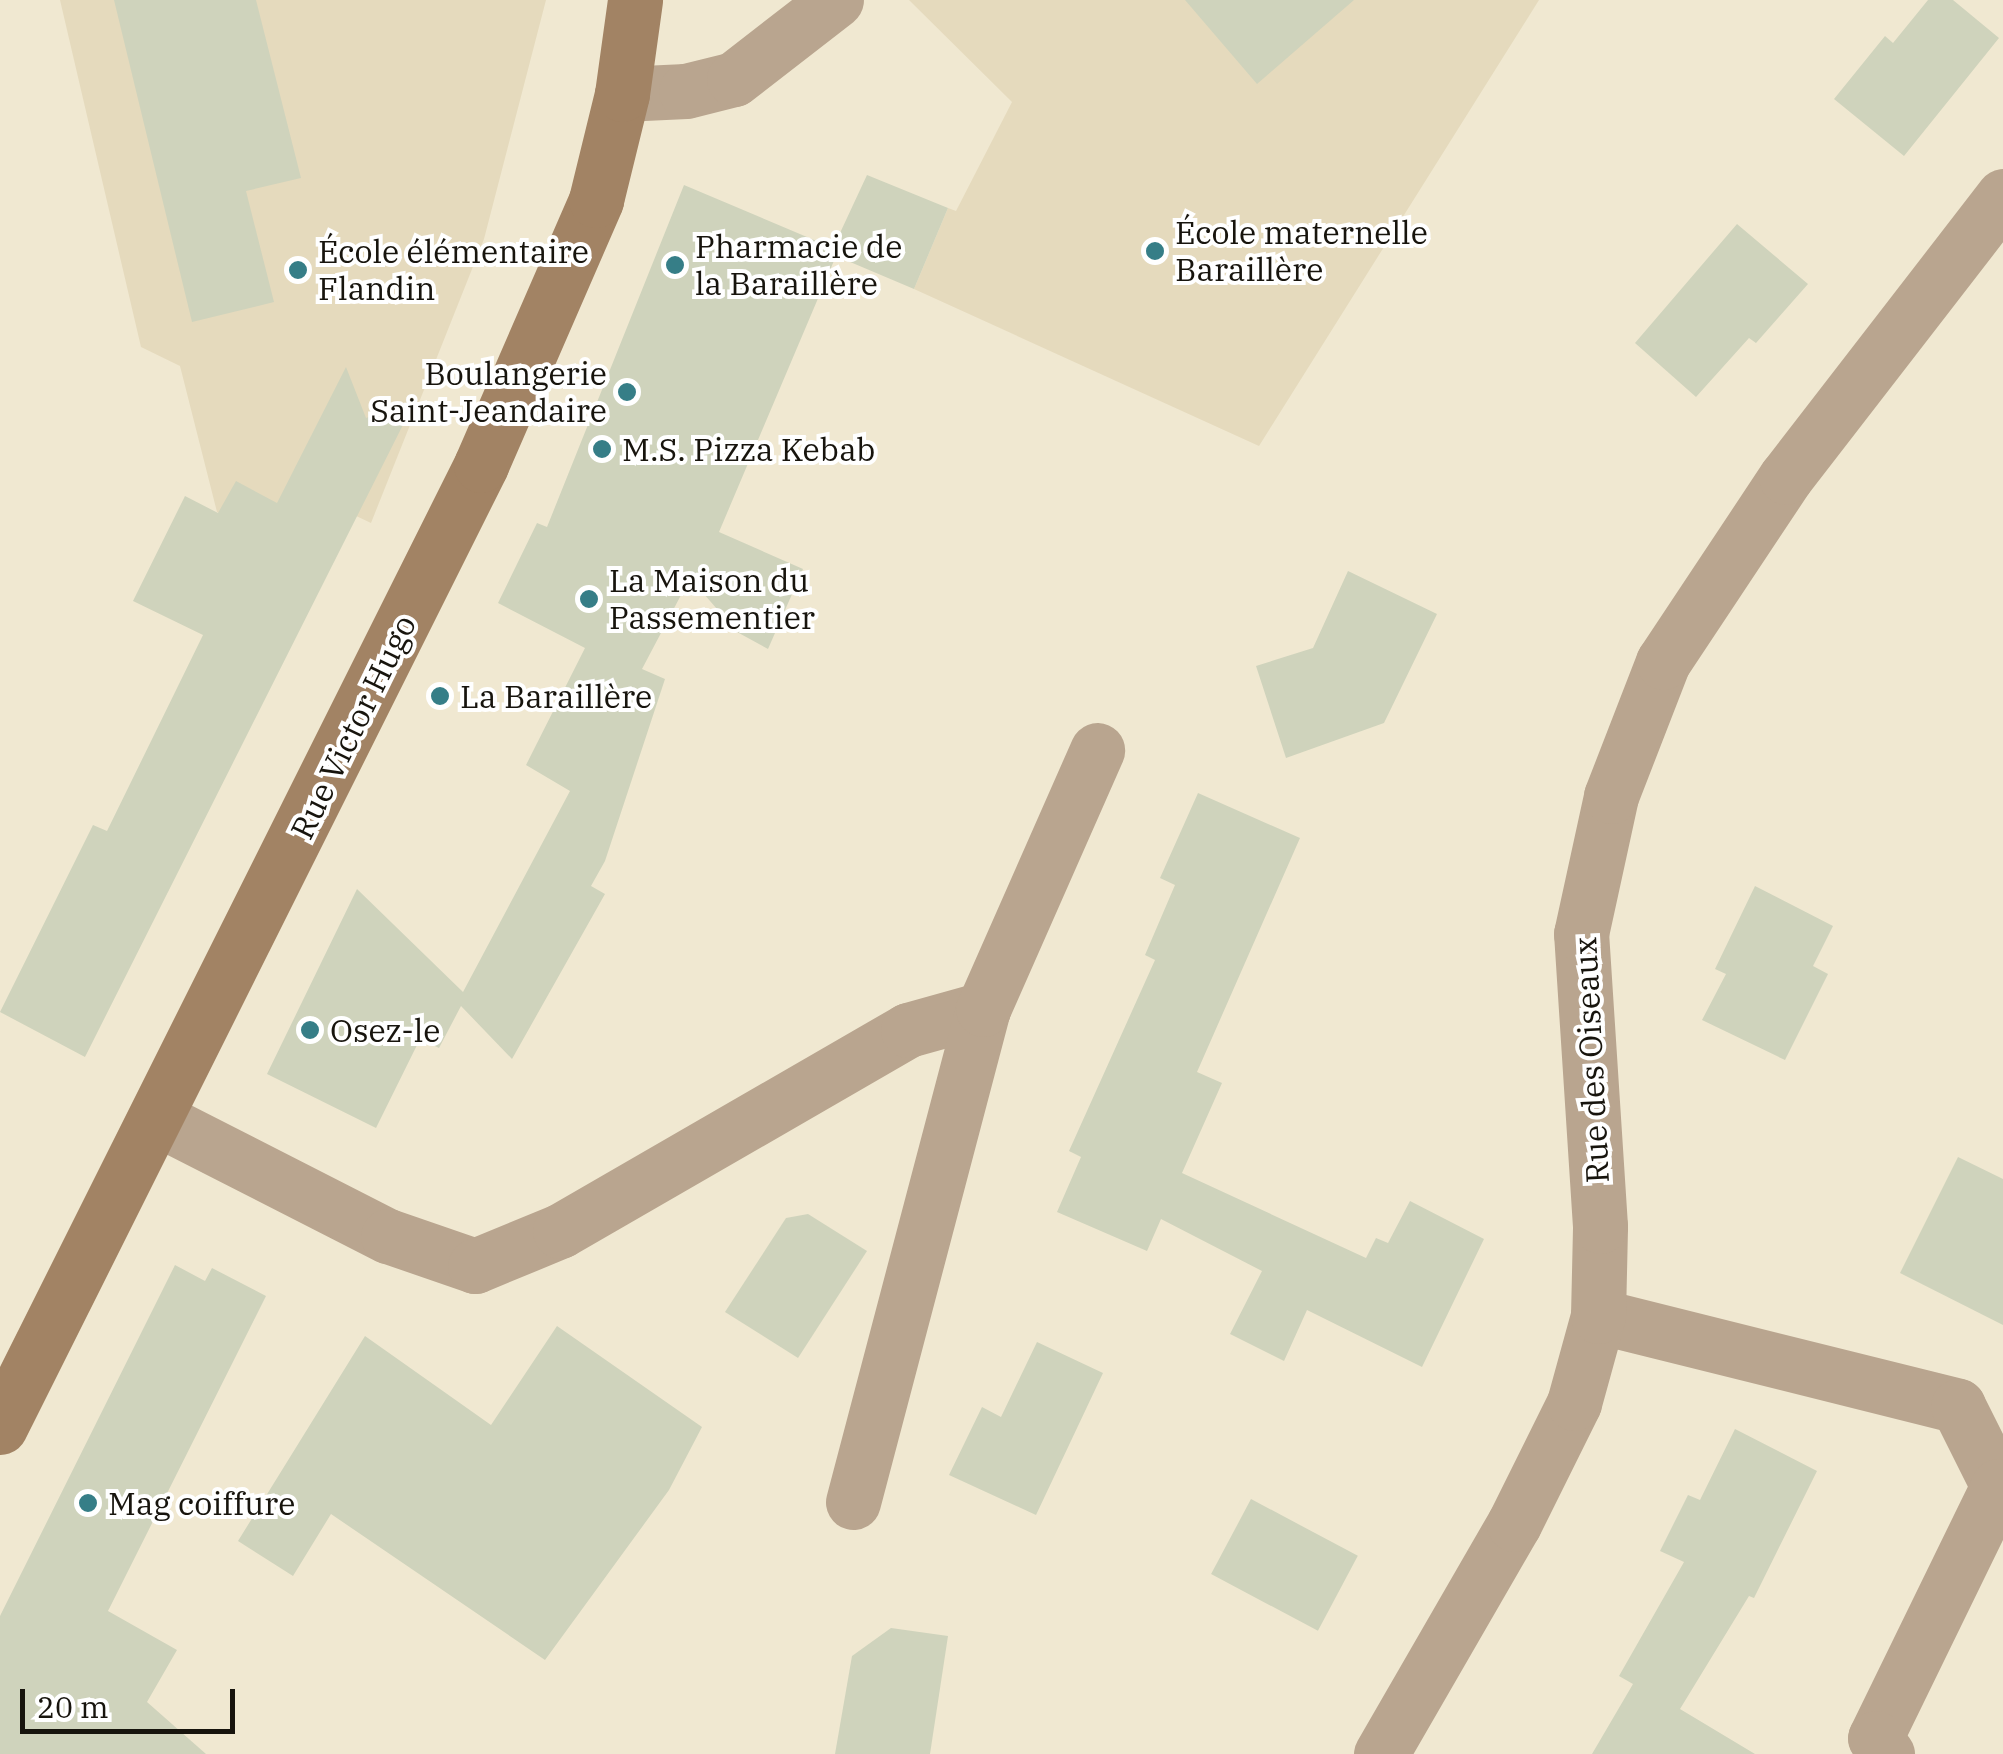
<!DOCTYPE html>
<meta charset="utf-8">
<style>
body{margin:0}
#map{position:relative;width:2003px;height:1754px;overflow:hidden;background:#f0e8d1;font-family:"IBM Plex Serif",serif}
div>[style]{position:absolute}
.built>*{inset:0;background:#e5dabd}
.building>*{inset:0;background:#cfd3bc;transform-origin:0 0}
.minor>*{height:55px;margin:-27.5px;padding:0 27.5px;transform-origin:27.5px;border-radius:27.5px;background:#b9a58f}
.secondary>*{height:55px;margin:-27.5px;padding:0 27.5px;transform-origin:27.5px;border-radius:27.5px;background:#a28364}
.dots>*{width:28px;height:28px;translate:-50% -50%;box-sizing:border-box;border:5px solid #fff;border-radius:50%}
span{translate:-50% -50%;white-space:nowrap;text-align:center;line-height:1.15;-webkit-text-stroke:8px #fff;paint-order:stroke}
.poi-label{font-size:32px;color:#17140d}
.left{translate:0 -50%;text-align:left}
.right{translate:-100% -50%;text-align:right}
.street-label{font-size:32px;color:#17140d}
.scale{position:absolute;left:20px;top:1689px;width:215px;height:45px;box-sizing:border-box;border:5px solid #17140d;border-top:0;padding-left:12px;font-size:30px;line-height:35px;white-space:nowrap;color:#17140d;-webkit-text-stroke:8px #fff;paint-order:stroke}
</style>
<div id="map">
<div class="built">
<div style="clip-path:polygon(60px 0,546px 0,484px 239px,371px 523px,314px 496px,288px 547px,217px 512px,180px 366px,141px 347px)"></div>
<div style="clip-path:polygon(909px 0,1539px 0,1259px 446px,914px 289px,948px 208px,956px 211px,1012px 102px)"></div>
</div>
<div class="building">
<div style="clip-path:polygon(114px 0,256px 0,301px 178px,246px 191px,274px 302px,192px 322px)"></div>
<div style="clip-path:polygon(1185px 0,1354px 0,1257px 84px)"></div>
<div style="clip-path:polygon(1928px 0,1953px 0,1999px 38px,1904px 156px,1834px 99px,1885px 36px,1893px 43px)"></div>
<div style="clip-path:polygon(867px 175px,948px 208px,914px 289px,836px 256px,719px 532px,803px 569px,768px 649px,737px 632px,690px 578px,642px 669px,665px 679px,605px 861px,591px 886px,605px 894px,512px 1059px,461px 1006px,439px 1048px,420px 1039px,376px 1128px,267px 1074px,357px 889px,463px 992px,570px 791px,526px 765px,585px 648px,498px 603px,537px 523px,547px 527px,684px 185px,833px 248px)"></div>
<div style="clip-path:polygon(1737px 224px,1808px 284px,1756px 343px,1749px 338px,1696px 397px,1635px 343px)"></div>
<div style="clip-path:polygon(346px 367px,366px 418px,416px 399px,85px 1057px,0 1012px,93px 825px,107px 831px,203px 635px,133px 601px,185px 496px,218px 513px,236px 481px,277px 503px)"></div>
<div style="clip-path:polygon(1348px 571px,1437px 614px,1384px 723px,1286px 758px,1256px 666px,1313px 648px)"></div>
<div style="clip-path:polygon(1198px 793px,1300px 838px,1197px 1072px,1222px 1083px,1182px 1173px,1366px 1258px,1376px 1238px,1388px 1243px,1410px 1201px,1484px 1239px,1422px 1367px,1307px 1310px,1284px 1361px,1230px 1334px,1262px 1271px,1161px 1219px,1147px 1251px,1057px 1212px,1081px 1157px,1069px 1151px,1155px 960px,1145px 955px,1175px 885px,1160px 878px)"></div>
<div style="clip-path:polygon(1755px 886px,1833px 926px,1813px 966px,1828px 974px,1785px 1060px,1702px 1020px,1726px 974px,1715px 969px)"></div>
<div style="clip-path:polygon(1958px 1157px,2003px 1179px,2003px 1325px,1900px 1273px)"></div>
<div style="clip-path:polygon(808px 1214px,867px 1251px,798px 1358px,725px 1312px,786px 1218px)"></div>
<div style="clip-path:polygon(175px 1265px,205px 1281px,212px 1268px,266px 1296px,108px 1611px,177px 1650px,147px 1702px,206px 1754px,0 1754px,0 1616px)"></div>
<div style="clip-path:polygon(557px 1326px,702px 1427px,669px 1490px,545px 1660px,331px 1514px,293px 1576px,238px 1541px,365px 1336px,491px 1425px)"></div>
<div style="clip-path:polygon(1037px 1342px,1103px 1373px,1036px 1515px,949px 1475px,982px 1407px,1001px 1417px)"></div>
<div style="clip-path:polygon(1735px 1429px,1817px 1471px,1754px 1598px,1749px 1596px,1680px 1709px,1755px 1754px,1592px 1754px,1633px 1684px,1619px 1676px,1684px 1562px,1660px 1551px,1688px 1495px,1700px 1500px)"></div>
<div style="left:1251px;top:1499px;width:121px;height:85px;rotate:28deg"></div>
<div style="clip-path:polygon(891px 1628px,948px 1636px,930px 1754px,835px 1754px,852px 1656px)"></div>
</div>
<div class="minor">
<div style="left:622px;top:94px;width:64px;rotate:-2.7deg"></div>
<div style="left:686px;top:91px;width:49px;rotate:-14deg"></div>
<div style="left:734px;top:79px;width:129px;rotate:-37.8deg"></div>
<div style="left:158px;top:1119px;width:258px;rotate:27deg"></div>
<div style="left:388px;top:1236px;width:92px;rotate:19deg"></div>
<div style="left:475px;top:1266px;width:92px;rotate:-22.4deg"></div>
<div style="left:560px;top:1231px;width:402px;rotate:-30deg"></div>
<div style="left:908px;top:1030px;width:78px;rotate:-15.6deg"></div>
<div style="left:1598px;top:1316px;width:371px;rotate:14deg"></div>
<div style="left:1958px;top:1406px;width:89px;rotate:63.4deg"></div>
<div style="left:1998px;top:1486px;width:280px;rotate:116deg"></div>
<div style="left:1875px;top:1738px;width:20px;rotate:53deg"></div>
<div style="left:853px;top:1502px;width:510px;rotate:-75.23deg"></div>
<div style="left:983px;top:1009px;width:283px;rotate:-66.2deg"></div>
<div style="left:1381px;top:1754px;width:266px;rotate:-60deg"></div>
<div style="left:1514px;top:1524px;width:135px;rotate:-63.6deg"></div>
<div style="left:1574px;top:1403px;width:90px;rotate:-74.6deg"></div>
<div style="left:1598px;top:1316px;width:90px;rotate:-88.7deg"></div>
<div style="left:1600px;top:1226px;width:293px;rotate:-93.7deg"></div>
<div style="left:1581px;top:934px;width:141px;rotate:-77.7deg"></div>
<div style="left:1611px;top:796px;width:144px;rotate:-68.8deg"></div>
<div style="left:1663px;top:662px;width:222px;rotate:-56.4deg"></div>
<div style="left:1786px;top:477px;width:355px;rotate:-52.3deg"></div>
</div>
<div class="secondary">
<div style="left:0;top:1427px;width:1076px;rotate:-63.43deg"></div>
<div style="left:481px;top:465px;width:289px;rotate:-66.5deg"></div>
<div style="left:596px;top:200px;width:109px;rotate:-76.2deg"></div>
<div style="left:622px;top:94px;width:95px;rotate:-82.1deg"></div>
</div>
<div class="dots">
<div style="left:1155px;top:251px;background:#367e87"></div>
<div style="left:675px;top:265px;background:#367e87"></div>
<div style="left:298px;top:270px;background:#367e87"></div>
<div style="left:627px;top:392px;background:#367e87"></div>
<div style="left:602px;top:449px;background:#367e87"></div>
<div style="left:589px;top:599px;background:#367e87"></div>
<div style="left:440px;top:696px;background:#367e87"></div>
<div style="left:310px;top:1030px;background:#367e87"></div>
<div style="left:88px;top:1503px;background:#367e87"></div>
</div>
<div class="poi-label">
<span class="left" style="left:1175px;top:251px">École maternelle<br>Baraillère</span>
<span class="left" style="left:695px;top:265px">Pharmacie de<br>la Baraillère</span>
<span class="left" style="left:318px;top:270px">École élémentaire<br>Flandin</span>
<span class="right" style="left:607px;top:392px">Boulangerie<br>Saint-Jeandaire</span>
<span class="left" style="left:622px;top:449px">M.S. Pizza Kebab</span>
<span class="left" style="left:609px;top:599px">La Maison du<br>Passementier</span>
<span class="left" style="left:460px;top:696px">La Baraillère</span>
<span class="left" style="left:330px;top:1030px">Osez-le</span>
<span class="left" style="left:108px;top:1503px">Mag coiffure</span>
</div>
<div class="street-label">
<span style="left:353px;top:727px;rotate:-64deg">Rue Victor Hugo</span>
<span style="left:1591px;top:1060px;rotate:-93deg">Rue des Oiseaux</span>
</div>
<div class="scale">20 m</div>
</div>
